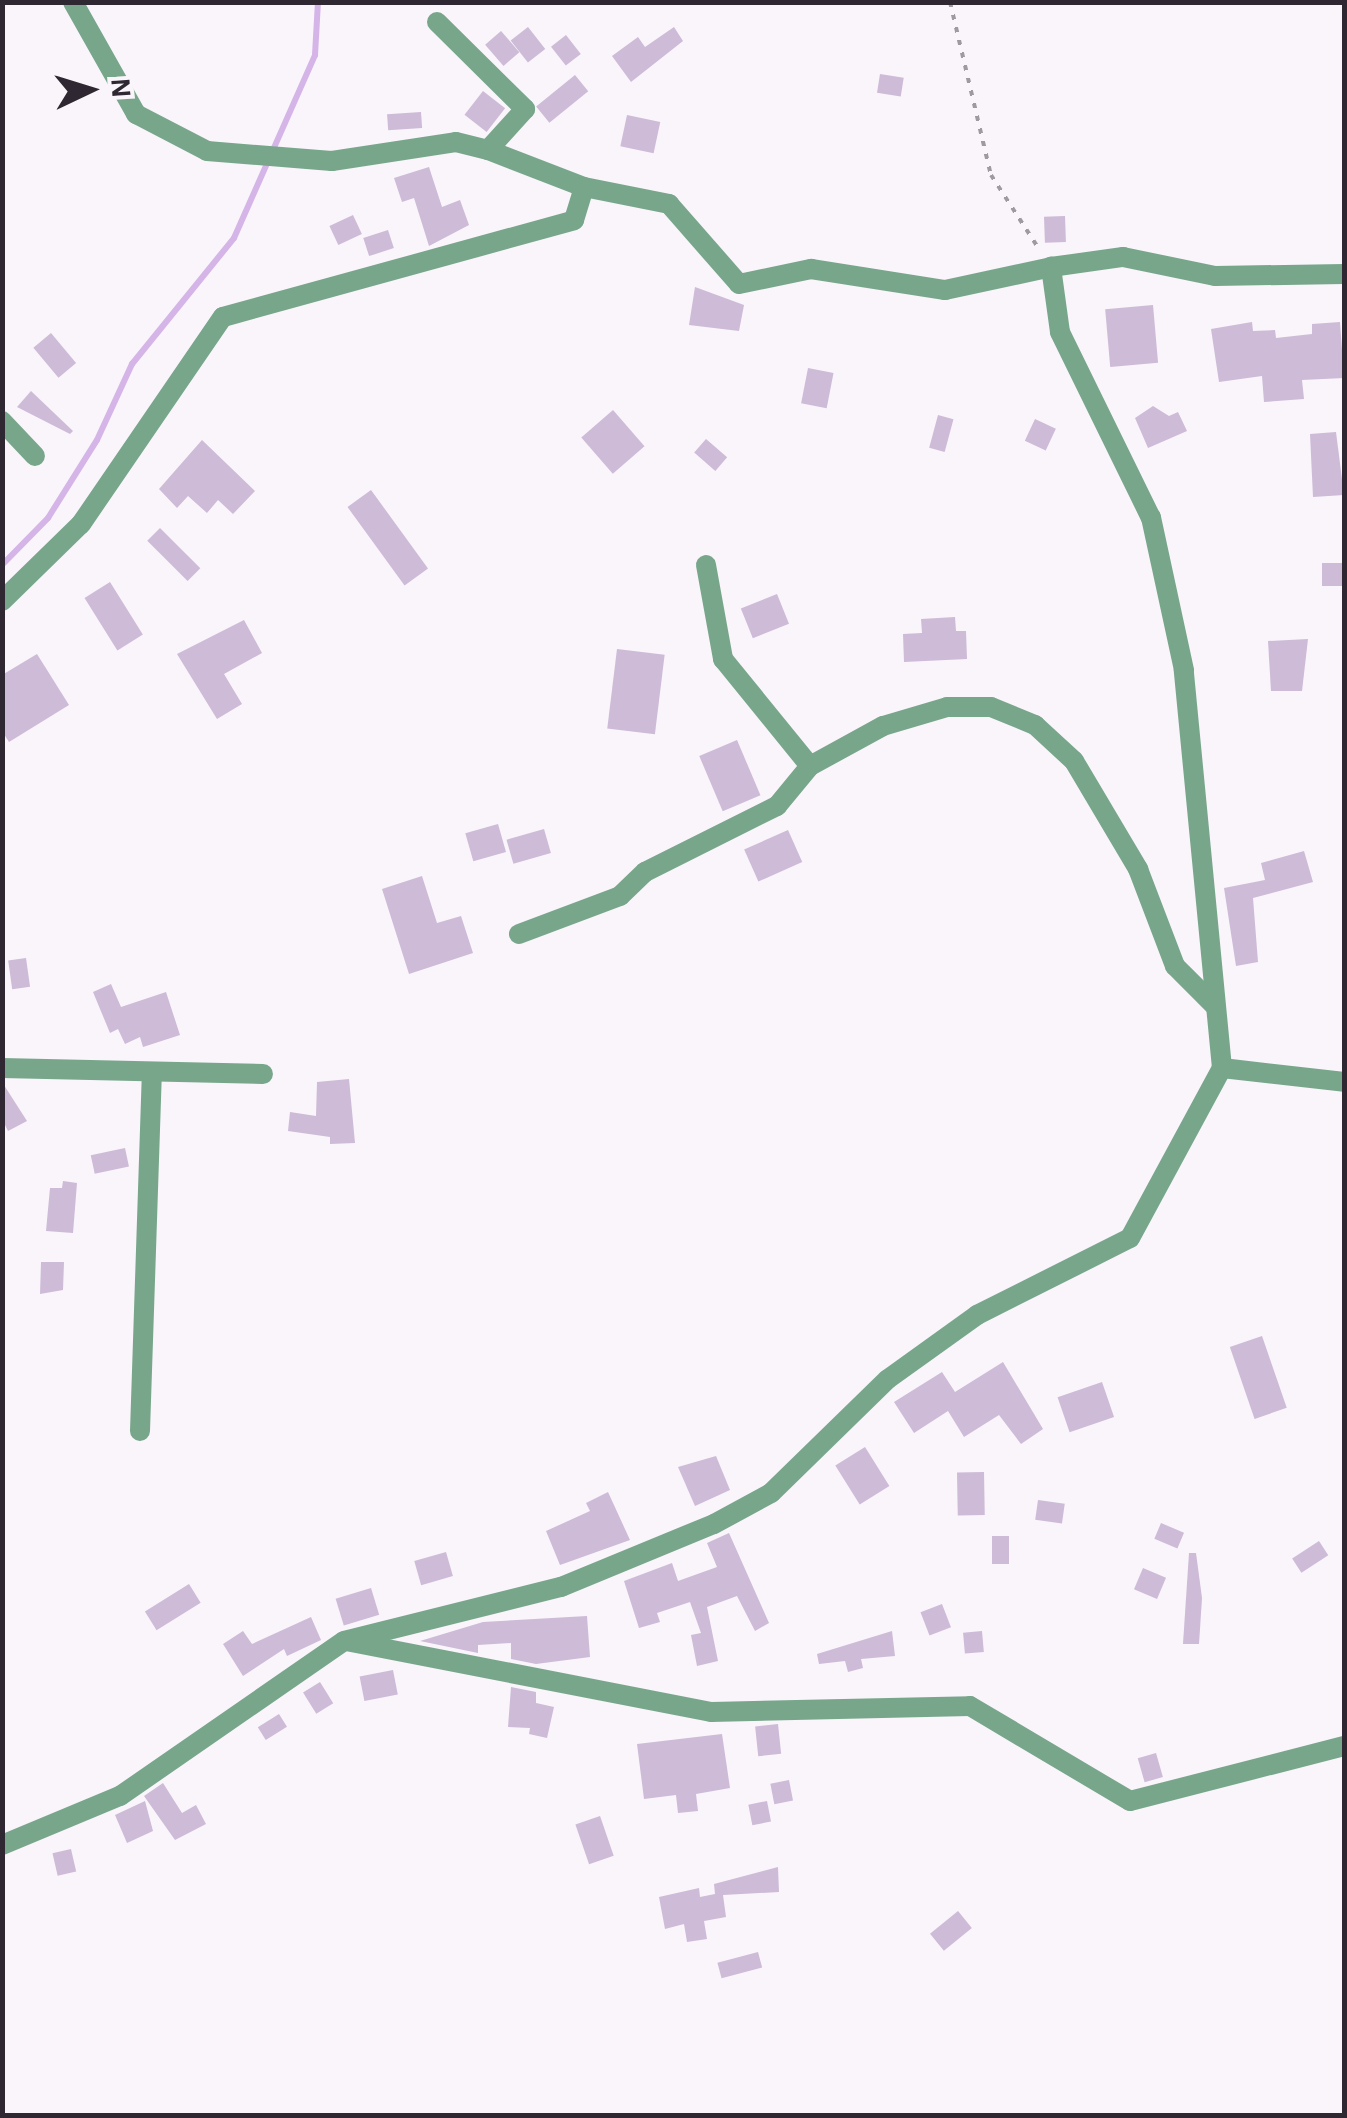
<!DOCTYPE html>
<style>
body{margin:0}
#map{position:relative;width:1347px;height:2118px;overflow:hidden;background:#f9f5fb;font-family:"Alegreya Sans",sans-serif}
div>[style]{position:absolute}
.stream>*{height:6px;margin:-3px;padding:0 3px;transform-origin:3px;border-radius:3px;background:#d5b4e8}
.building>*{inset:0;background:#cdbbd7;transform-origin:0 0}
.path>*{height:4px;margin-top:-2px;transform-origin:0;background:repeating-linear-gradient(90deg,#9f9aa2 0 5px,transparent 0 13px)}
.minor>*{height:20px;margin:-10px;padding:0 10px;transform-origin:10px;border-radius:10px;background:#78a68b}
span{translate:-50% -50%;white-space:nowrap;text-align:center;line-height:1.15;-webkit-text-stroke:8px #f9f5fb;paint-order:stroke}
.frame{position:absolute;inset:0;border:5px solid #2f2833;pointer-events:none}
.north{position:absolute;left:40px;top:40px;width:100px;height:100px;-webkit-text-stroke:8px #f9f5fb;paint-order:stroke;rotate:86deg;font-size:28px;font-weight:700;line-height:40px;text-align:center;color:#2f2833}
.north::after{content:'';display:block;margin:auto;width:35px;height:45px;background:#2f2833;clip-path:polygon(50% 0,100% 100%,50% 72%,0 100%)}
</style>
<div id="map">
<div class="stream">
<div style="left:2px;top:565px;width:66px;rotate:-45.6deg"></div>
<div style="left:48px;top:518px;width:92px;rotate:-57.9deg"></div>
<div style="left:97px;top:440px;width:84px;rotate:-65.3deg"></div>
<div style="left:132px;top:364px;width:162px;rotate:-51deg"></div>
<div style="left:234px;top:238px;width:200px;rotate:-66.1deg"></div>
<div style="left:315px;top:55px;width:53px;rotate:-86.8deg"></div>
</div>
<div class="building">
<div style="left:528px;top:27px;width:28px;height:22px;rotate:52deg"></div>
<div style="clip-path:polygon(674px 27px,683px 41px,631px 82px,612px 56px,638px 37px,645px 47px)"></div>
<div style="left:501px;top:31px;width:28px;height:21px;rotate:49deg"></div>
<div style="left:566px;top:35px;width:24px;height:19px;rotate:52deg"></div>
<div style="left:880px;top:74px;width:24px;height:19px;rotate:9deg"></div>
<div style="left:575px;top:75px;width:21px;height:50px;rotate:51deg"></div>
<div style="left:483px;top:91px;width:28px;height:30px;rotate:38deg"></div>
<div style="left:421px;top:112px;width:16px;height:34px;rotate:86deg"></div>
<div style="left:627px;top:115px;width:34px;height:32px;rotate:12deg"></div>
<div style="clip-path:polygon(429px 167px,442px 207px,460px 200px,469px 225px,429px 246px,414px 198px,402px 202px,394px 178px)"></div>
<div style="left:353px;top:215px;width:21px;height:26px;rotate:65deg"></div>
<div style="left:1065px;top:216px;width:26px;height:21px;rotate:88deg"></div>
<div style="left:388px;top:230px;width:19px;height:26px;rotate:72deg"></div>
<div style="clip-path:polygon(695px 287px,744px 305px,739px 331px,689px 325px)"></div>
<div style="left:1153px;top:305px;width:58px;height:48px;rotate:85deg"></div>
<div style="clip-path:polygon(1252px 322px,1253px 331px,1275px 330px,1276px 338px,1312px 334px,1312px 324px,1340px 322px,1344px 378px,1302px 380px,1304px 399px,1264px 402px,1262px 376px,1219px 382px,1211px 329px)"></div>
<div style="left:51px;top:333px;width:39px;height:23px;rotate:50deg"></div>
<div style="left:808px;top:368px;width:26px;height:36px;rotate:11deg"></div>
<div style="clip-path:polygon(31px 391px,73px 431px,70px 434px,17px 407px)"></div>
<div style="clip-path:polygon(1153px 406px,1169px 416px,1178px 412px,1187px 431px,1148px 448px,1135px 418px)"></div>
<div style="left:613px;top:410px;width:48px;height:42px;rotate:49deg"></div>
<div style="left:938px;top:415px;width:16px;height:34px;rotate:15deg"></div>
<div style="left:1035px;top:419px;width:23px;height:24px;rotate:25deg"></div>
<div style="clip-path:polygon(1336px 432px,1344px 495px,1313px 497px,1310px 434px)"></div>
<div style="left:706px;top:439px;width:28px;height:18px;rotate:41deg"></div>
<div style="clip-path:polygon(202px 440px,255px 491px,233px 514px,218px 500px,207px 513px,188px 496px,177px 508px,159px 489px)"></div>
<div style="left:371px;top:490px;width:97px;height:29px;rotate:54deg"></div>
<div style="left:160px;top:528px;width:57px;height:18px;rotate:45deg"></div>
<div style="left:1322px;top:563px;width:22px;height:23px"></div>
<div style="left:110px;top:582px;width:62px;height:30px;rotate:58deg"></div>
<div style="left:777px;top:594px;width:32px;height:39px;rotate:68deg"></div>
<div style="clip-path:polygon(955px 617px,956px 631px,966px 631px,967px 659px,904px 662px,903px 634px,922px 633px,921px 619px)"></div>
<div style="clip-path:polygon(244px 620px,262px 653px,224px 674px,242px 704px,217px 719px,177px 654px)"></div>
<div style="clip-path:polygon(1308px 639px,1302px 691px,1271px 691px,1268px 641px)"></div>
<div style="left:617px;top:649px;width:48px;height:80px;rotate:7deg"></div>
<div style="clip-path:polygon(37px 654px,69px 705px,9px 742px,2px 731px,2px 675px)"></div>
<div style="left:737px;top:740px;width:60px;height:41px;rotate:67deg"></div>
<div style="left:498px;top:824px;width:29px;height:34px;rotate:74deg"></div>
<div style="left:544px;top:829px;width:25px;height:39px;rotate:74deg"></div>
<div style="left:788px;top:830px;width:35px;height:48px;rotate:66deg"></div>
<div style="clip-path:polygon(1304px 851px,1313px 882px,1253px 898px,1258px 962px,1236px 966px,1224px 888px,1265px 880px,1261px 863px)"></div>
<div style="clip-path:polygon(422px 876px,437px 923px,461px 916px,473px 953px,409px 974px,382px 889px)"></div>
<div style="left:26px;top:958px;width:29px;height:18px;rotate:82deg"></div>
<div style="clip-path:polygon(111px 984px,121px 1007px,166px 992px,180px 1035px,143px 1047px,140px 1037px,125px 1044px,118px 1029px,110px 1033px,93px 992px)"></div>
<div style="clip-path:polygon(349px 1079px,355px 1143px,330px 1144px,330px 1137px,288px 1131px,290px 1112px,316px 1116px,317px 1082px)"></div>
<div style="clip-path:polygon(2px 1082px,27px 1121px,8px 1131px,2px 1119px)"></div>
<div style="left:125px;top:1148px;width:19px;height:35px;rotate:78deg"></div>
<div style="clip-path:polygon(63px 1181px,77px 1183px,73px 1233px,46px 1231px,50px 1188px,62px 1188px)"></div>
<div style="clip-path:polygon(41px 1262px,64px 1262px,63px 1290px,40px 1294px)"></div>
<div style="left:1262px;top:1336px;width:76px;height:34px;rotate:71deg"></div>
<div style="clip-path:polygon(1003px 1362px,1043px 1429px,1021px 1444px,999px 1415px,964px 1437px,948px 1411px,914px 1433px,894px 1402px,942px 1372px,955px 1392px)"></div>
<div style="left:1102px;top:1382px;width:37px;height:47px;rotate:71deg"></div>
<div style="left:865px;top:1447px;width:46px;height:35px;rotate:58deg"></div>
<div style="clip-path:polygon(716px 1456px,730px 1490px,695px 1506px,678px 1467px)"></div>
<div style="left:984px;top:1472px;width:43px;height:27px;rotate:89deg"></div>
<div style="clip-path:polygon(608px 1492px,630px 1540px,560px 1565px,546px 1531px,590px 1511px,586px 1503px)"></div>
<div style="left:1038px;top:1500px;width:27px;height:20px;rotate:8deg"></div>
<div style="left:1161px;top:1523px;width:25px;height:17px;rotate:23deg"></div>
<div style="clip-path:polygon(729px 1533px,769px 1623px,755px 1631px,737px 1596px,707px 1607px,718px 1661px,697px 1666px,691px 1635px,701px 1633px,690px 1602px,657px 1613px,660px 1622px,639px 1628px,624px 1581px,672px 1563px,678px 1581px,717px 1567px,707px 1543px)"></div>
<div style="left:992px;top:1536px;width:17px;height:28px"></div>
<div style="left:1319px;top:1541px;width:17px;height:32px;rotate:57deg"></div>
<div style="left:446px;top:1552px;width:25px;height:33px;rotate:74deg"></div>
<div style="clip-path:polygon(1189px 1553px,1196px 1553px,1202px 1598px,1199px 1644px,1183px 1644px)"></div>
<div style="left:1143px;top:1568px;width:25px;height:23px;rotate:23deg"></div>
<div style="left:189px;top:1584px;width:22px;height:52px;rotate:58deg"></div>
<div style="left:371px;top:1588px;width:28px;height:37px;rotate:73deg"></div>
<div style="left:942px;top:1604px;width:25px;height:23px;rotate:69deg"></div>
<div style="clip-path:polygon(587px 1616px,590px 1657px,536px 1664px,511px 1659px,511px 1643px,478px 1645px,478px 1653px,420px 1641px,483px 1622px)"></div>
<div style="clip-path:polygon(311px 1617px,321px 1640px,287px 1656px,284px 1649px,243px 1676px,223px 1644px,243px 1631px,252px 1644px)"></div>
<div style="clip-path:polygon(892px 1631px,895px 1656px,861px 1659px,863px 1668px,848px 1672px,845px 1661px,819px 1664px,817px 1654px)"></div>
<div style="left:982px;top:1631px;width:21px;height:19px;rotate:85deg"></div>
<div style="left:393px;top:1670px;width:25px;height:34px;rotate:79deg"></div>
<div style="left:320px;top:1682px;width:25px;height:20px;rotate:58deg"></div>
<div style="clip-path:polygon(511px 1687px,536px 1692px,536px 1703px,554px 1707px,547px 1738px,529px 1734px,530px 1728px,508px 1727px)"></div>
<div style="left:279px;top:1714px;width:15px;height:25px;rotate:58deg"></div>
<div style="left:778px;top:1724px;width:30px;height:23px;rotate:84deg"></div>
<div style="clip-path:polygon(722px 1734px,730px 1788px,696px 1794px,698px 1811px,678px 1813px,676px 1795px,644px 1799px,637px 1744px)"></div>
<div style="left:1156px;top:1753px;width:25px;height:19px;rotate:74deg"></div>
<div style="left:789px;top:1780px;width:21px;height:19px;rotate:79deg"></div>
<div style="clip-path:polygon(163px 1783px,182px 1813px,196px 1805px,206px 1824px,175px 1840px,144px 1796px)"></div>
<div style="clip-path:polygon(145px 1801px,153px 1831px,127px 1843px,115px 1815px)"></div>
<div style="left:767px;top:1801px;width:21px;height:19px;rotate:79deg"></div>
<div style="left:600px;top:1816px;width:42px;height:26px;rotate:71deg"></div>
<div style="left:71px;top:1849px;width:23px;height:19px;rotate:77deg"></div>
<div style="clip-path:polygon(778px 1867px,779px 1892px,723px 1895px,726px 1917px,704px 1921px,707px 1939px,687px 1942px,684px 1924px,665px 1929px,659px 1897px,699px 1888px,700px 1897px,715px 1894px,714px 1884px)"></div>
<div style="left:958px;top:1911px;width:22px;height:36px;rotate:51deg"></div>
<div style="left:758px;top:1952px;width:16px;height:42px;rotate:75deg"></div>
</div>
<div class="path">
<div style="left:950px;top:2px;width:178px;rotate:76.7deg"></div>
<div style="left:991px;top:175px;width:88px;rotate:57deg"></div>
</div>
<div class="minor">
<div style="left:73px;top:2px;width:129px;rotate:60.6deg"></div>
<div style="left:136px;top:114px;width:80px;rotate:27.5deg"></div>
<div style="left:207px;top:151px;width:125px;rotate:4.6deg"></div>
<div style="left:332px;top:161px;width:125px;rotate:-8.7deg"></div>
<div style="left:456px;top:142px;width:33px;rotate:14deg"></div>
<div style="left:488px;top:150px;width:103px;rotate:21.1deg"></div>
<div style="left:584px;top:187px;width:87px;rotate:11.3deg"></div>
<div style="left:669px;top:204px;width:106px;rotate:48.8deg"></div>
<div style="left:739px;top:284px;width:74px;rotate:-11.8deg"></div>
<div style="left:811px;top:269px;width:136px;rotate:8.9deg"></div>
<div style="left:945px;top:290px;width:108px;rotate:-12.2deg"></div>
<div style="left:437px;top:22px;width:124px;rotate:44.7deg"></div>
<div style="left:525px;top:109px;width:55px;rotate:132.1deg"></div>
<div style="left:2px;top:421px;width:48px;rotate:46.7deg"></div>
<div style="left:706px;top:565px;width:96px;rotate:79.7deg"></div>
<div style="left:723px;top:659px;width:138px;rotate:50.9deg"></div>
<div style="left:2px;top:601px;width:110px;rotate:-44.3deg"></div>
<div style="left:81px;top:524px;width:251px;rotate:-55.6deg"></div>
<div style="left:223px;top:317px;width:364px;rotate:-15.4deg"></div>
<div style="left:574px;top:220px;width:34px;rotate:-73deg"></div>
<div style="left:519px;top:934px;width:108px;rotate:-20.6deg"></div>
<div style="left:620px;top:896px;width:35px;rotate:-44deg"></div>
<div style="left:645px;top:872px;width:148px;rotate:-26.6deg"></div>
<div style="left:777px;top:806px;width:52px;rotate:-50.5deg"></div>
<div style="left:810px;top:766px;width:83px;rotate:-28.7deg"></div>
<div style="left:883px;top:726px;width:67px;rotate:-16.5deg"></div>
<div style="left:947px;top:707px;width:44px"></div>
<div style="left:991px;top:707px;width:48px;rotate:22.2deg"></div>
<div style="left:1035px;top:725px;width:53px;rotate:42.7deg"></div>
<div style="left:1074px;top:761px;width:126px;rotate:59.3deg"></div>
<div style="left:1138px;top:869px;width:104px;rotate:69.1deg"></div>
<div style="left:1175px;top:966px;width:55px;rotate:45deg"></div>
<div style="left:2px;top:1068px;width:261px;rotate:1.3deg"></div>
<div style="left:1222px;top:1068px;width:123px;rotate:6.5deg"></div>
<div style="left:140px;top:1431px;width:359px;rotate:-88.1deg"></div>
<div style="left:346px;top:1641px;width:372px;rotate:11deg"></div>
<div style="left:711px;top:1712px;width:259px;rotate:-1.3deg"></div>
<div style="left:970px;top:1706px;width:186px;rotate:30.7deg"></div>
<div style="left:1130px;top:1801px;width:221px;rotate:-14.4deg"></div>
<div style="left:2px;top:1845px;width:128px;rotate:-22.6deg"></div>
<div style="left:120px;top:1796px;width:272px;rotate:-34.7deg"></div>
<div style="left:344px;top:1641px;width:224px;rotate:-14deg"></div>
<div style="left:561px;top:1587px;width:165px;rotate:-22.4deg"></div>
<div style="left:714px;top:1524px;width:65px;rotate:-28.5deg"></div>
<div style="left:771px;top:1493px;width:163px;rotate:-44.3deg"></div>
<div style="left:888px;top:1379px;width:110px;rotate:-35.7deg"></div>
<div style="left:977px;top:1315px;width:171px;rotate:-26.7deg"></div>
<div style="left:1130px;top:1238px;width:193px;rotate:-61.6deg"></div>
<div style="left:1222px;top:1068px;width:400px;rotate:-95.5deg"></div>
<div style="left:1184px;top:670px;width:156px;rotate:-102.2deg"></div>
<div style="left:1151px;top:518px;width:207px;rotate:-116.1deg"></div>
<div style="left:1060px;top:332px;width:66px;rotate:-97.9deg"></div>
<div style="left:1051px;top:267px;width:73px;rotate:-7.9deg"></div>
<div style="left:1123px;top:257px;width:94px;rotate:11.7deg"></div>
<div style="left:1215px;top:276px;width:129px;rotate:-0.9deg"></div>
</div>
<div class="frame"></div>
<div class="north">N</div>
</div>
